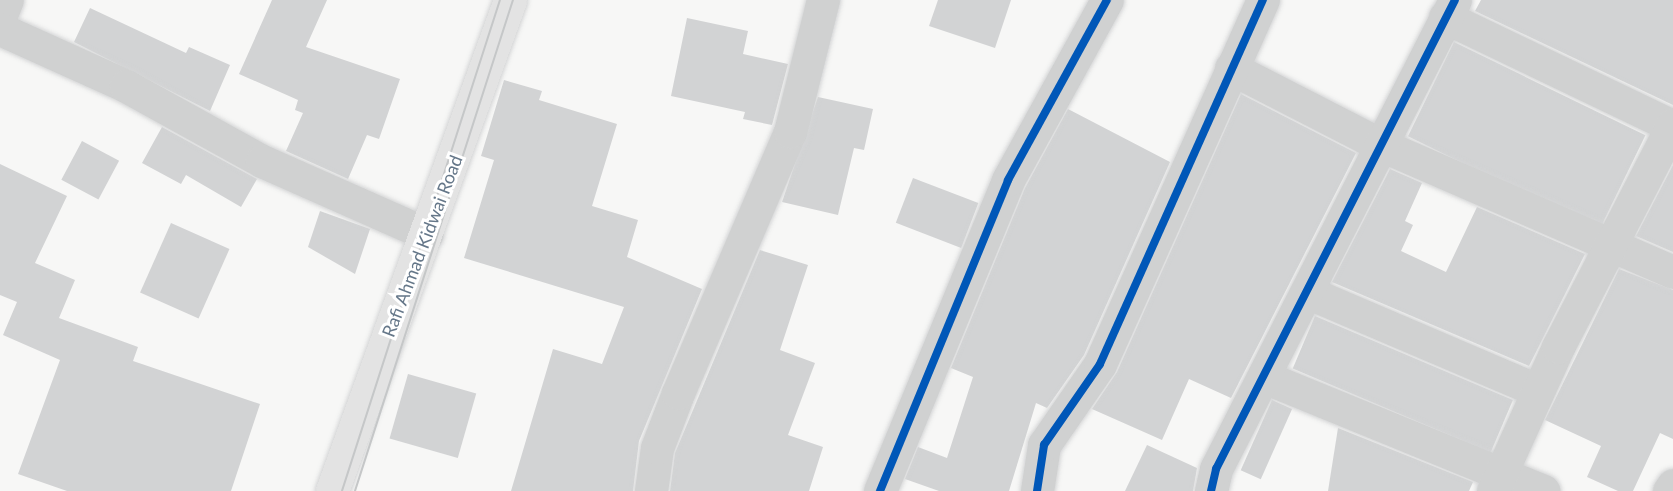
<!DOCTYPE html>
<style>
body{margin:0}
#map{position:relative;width:1673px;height:491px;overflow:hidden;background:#f7f7f6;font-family:Lato,sans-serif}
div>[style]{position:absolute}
.building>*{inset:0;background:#d2d3d4;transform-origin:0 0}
.roads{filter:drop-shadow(0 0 2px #d4d5d6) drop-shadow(0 0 2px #d4d5d6)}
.street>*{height:33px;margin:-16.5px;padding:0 16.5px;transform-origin:16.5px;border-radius:16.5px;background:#d0d1d1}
.secondary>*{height:33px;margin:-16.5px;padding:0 16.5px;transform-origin:16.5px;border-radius:16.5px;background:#e3e3e3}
.tram>*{height:1.5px;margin:-0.75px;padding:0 0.75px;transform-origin:0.75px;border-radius:0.75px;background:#c5c7c8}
.cycleway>*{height:8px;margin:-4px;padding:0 4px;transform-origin:4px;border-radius:4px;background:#0057b8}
span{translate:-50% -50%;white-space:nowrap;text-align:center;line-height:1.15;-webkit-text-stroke:6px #fff;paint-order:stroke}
.street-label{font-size:18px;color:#657789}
</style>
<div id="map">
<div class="building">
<div style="clip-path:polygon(272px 0,327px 0,306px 47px,400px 79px,379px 139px,367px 135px,348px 179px,286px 151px,303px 113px,295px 110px,298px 100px,239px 74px)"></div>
<div style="clip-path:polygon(938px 0,1011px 0,995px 48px,929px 26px)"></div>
<div style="clip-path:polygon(1481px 0,1673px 0,1673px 105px,1475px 11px)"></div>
<div style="clip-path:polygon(90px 8px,186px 53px,189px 47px,230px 65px,210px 111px,74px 42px)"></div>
<div style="clip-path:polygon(687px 18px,748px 31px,743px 54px,788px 64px,772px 125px,743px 119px,745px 112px,671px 96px)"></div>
<div style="left:1454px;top:42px;width:213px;height:105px;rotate:26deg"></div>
<div style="clip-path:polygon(504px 80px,542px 91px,539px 100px,617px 124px,592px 206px,638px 220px,627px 257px,702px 289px,639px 441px,633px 491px,511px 491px,553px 349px,602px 364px,624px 307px,464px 258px,494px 160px,481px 156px)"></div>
<div style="clip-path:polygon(1241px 94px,1356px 153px,1231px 398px,1189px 379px,1162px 440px,1092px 409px,1117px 372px)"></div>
<div style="clip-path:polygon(818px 97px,873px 109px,864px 150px,854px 148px,838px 215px,782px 202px)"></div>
<div style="clip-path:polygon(1068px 109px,1170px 162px,1084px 355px,1047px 408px,1036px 403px,1009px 491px,939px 491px,905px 479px,918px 447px,947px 458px,973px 377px,951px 368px,1025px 188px)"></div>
<div style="clip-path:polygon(162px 127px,257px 179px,241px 207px,186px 175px,181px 184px,142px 163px)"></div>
<div style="left:82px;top:141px;width:42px;height:44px;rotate:28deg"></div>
<div style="clip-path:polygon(0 164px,67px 196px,35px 263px,75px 280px,59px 318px,138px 347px,133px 361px,260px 404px,231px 491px,67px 491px,18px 474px,60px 360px,3px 335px,17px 302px,0 295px)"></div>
<div style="clip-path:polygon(1673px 165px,1673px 252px,1636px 236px)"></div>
<div style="clip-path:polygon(1390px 169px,1422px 183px,1405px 221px,1413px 225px,1401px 251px,1446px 272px,1477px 207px,1585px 254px,1529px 366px,1332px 282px)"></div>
<div style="left:913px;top:178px;width:70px;height:48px;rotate:21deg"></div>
<div style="clip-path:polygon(320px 211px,370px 229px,355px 274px,308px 247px)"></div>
<div style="left:171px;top:223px;width:64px;height:76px;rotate:24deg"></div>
<div style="clip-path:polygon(760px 250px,808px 265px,780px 350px,815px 363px,788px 435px,823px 447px,809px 491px,670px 491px,675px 453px)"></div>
<div style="clip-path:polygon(1619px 269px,1673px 290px,1673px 439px,1660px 433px,1633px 491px,1618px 491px,1587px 477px,1601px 446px,1545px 420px)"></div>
<div style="left:1315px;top:316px;width:215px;height:57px;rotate:23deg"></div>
<div style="left:408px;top:374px;width:71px;height:67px;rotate:16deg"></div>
<div style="left:1272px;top:400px;width:22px;height:77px;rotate:24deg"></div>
<div style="clip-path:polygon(1338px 428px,1473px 482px,1469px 491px,1328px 491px)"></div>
<div style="clip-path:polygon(1147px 445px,1197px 468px,1193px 491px,1125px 491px)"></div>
</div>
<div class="roads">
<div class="street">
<div style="left:0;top:17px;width:18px;rotate:-68deg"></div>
<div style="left:1445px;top:17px;width:252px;rotate:25.6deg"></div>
<div style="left:0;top:29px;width:138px;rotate:24.3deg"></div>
<div style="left:126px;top:86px;width:155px;rotate:28.9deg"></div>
<div style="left:262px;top:161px;width:180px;rotate:23.9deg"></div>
<div style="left:1231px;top:68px;width:169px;rotate:27.2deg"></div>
<div style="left:1381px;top:145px;width:318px;rotate:23.5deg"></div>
<div style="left:1307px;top:292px;width:250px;rotate:23.1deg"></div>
<div style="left:1264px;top:377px;width:302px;rotate:22.2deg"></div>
<div style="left:651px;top:491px;width:43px;rotate:-82.1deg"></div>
<div style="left:657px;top:448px;width:59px;rotate:-69.1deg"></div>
<div style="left:678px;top:393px;width:284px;rotate:-66.8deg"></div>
<div style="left:790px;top:132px;width:136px;rotate:-76deg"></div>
<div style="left:880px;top:491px;width:336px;rotate:-67.6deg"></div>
<div style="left:1008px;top:180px;width:205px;rotate:-61.2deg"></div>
<div style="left:1037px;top:491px;width:47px;rotate:-81.3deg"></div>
<div style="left:1044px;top:445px;width:98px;rotate:-55.3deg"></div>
<div style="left:1100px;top:364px;width:399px;rotate:-65.9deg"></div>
<div style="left:1211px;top:491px;width:23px;rotate:-77deg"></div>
<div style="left:1216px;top:469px;width:526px;rotate:-63deg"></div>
<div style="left:1493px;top:491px;width:158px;rotate:-65.7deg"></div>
<div style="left:1558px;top:347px;width:251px;rotate:-62.7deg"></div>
<div style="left:1669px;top:491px;width:7px;rotate:-56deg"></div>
</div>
<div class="secondary">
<div style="left:332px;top:491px;width:522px;rotate:-70.07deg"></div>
</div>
</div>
<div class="tram">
<div style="left:342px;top:491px;width:516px;rotate:-72.16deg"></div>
<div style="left:355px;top:491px;width:516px;rotate:-72.16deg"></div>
</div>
<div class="cycleway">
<div style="left:880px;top:491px;width:336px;rotate:-67.6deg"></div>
<div style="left:1008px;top:180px;width:205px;rotate:-61.2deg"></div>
<div style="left:1037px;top:491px;width:47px;rotate:-81.3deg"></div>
<div style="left:1044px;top:445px;width:98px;rotate:-55.3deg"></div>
<div style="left:1100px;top:364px;width:399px;rotate:-65.9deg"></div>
<div style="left:1211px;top:491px;width:23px;rotate:-77deg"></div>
<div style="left:1216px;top:469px;width:526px;rotate:-63deg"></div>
</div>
<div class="street-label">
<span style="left:422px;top:246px;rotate:-69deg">Rafi Ahmad Kidwai Road</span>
</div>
</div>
